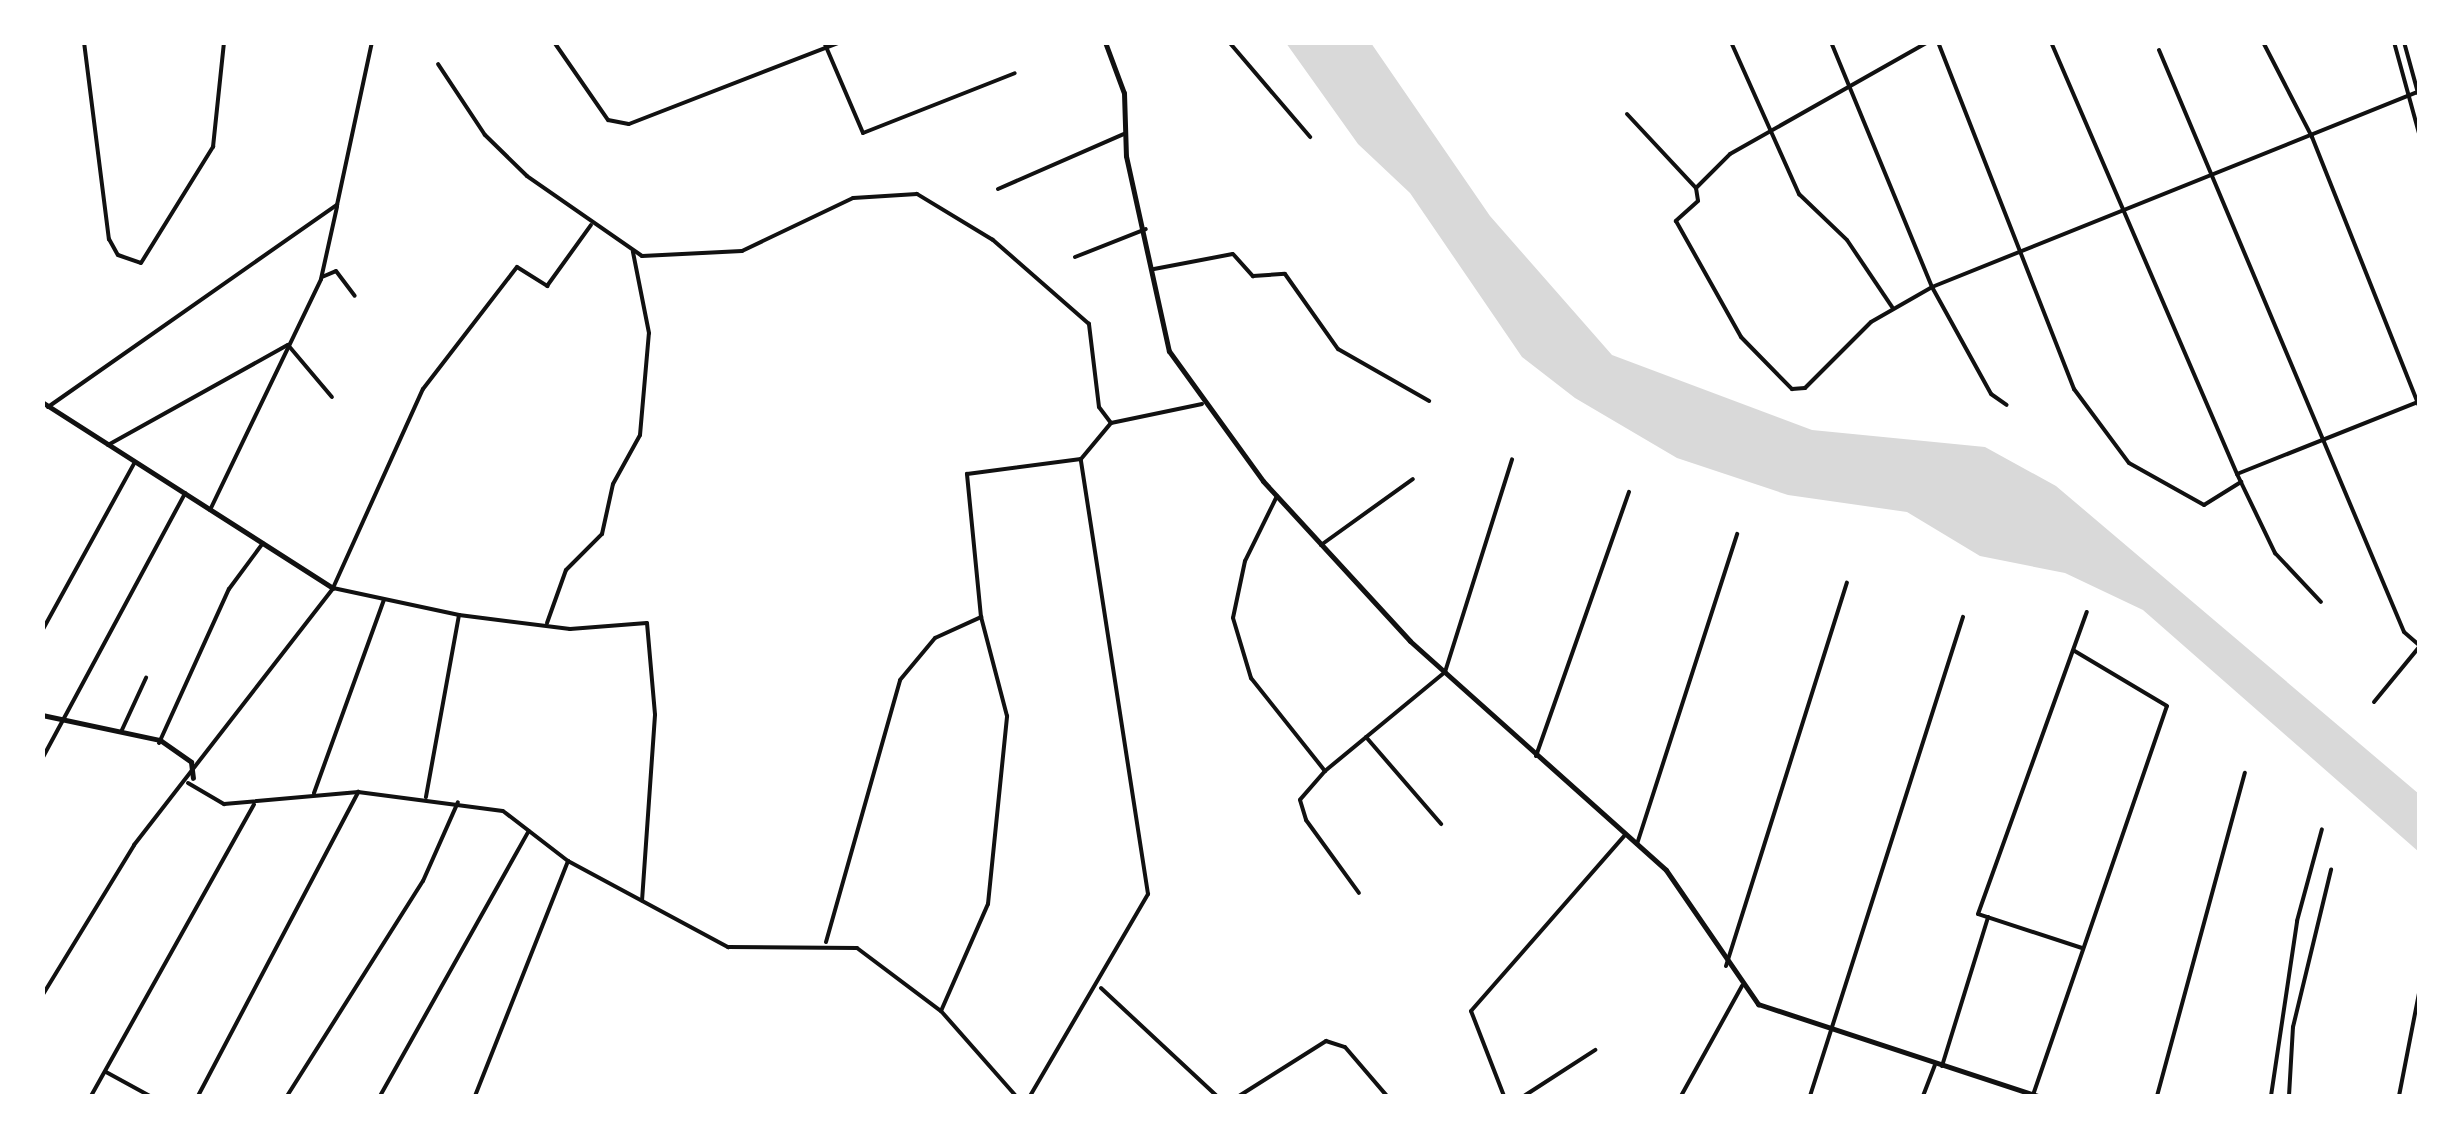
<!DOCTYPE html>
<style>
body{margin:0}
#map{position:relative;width:2462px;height:1139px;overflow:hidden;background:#fff;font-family:Bitter,serif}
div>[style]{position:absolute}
.water>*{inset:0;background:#d9d9d9}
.minor>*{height:4px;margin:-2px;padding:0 2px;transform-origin:2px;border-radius:2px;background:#111}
.tertiary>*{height:5px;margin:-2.5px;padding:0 2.5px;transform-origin:2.5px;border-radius:2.5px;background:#111}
span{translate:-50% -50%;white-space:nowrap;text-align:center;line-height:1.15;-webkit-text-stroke:10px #fff;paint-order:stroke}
.frame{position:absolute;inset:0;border:45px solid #fff;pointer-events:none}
</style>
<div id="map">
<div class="water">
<div style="clip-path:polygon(1286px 43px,1371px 43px,1490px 216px,1612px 355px,1812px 430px,1985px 447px,2056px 486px,2419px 794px,2419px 852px,2143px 610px,2065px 573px,1980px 556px,1907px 512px,1788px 495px,1677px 458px,1575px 398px,1522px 357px,1410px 193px,1358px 144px)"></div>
</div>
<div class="minor">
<div style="left:84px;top:42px;width:199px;rotate:82.8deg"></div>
<div style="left:109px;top:239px;width:18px;rotate:61deg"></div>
<div style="left:118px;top:255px;width:24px;rotate:19deg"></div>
<div style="left:141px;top:263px;width:137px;rotate:-58.2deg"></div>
<div style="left:213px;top:147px;width:106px;rotate:-84deg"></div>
<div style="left:554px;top:42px;width:95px;rotate:55.3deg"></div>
<div style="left:608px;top:120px;width:21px;rotate:11deg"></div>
<div style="left:629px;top:124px;width:226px;rotate:-21.2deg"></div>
<div style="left:824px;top:42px;width:99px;rotate:66.8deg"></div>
<div style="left:863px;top:133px;width:163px;rotate:-21.5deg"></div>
<div style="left:1229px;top:42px;width:125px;rotate:49.5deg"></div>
<div style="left:1731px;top:42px;width:167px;rotate:65.9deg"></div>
<div style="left:1799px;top:194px;width:66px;rotate:43.8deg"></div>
<div style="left:1847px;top:240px;width:81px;rotate:56.1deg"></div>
<div style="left:1831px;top:42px;width:265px;rotate:67.6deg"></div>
<div style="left:1932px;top:287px;width:122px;rotate:61.1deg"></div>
<div style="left:1991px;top:394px;width:19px;rotate:35deg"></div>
<div style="left:1938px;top:42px;width:373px;rotate:68.6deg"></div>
<div style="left:2074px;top:389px;width:92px;rotate:53.4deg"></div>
<div style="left:2129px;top:463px;width:86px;rotate:29.2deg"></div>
<div style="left:2204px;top:505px;width:44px;rotate:-31.9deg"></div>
<div style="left:2051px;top:42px;width:470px;rotate:66.7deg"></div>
<div style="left:2237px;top:474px;width:88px;rotate:64.3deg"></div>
<div style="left:2275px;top:553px;width:67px;rotate:46.8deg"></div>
<div style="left:2263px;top:42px;width:107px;rotate:62.7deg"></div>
<div style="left:2312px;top:137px;width:293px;rotate:68.3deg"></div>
<div style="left:2394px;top:42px;width:98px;rotate:74.7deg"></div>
<div style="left:2404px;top:42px;width:53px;rotate:74.6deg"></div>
<div style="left:2159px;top:50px;width:631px;rotate:67.17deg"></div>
<div style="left:2404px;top:632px;width:21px;rotate:41deg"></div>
<div style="left:1627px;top:114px;width:101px;rotate:47deg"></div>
<div style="left:1696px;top:188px;width:13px;rotate:81deg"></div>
<div style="left:1698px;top:201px;width:30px;rotate:138deg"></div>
<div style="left:1676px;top:221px;width:133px;rotate:60.7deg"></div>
<div style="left:1741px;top:337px;width:73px;rotate:45.6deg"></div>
<div style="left:1792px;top:389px;width:13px;rotate:-4deg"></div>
<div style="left:1805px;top:388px;width:93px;rotate:-45deg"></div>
<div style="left:1871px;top:322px;width:70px;rotate:-29.8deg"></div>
<div style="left:1932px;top:287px;width:526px;rotate:-21.88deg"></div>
<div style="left:1696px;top:188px;width:48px;rotate:-45deg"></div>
<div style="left:1730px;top:154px;width:227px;rotate:-29.5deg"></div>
<div style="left:998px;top:189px;width:137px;rotate:-23.6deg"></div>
<div style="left:1075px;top:257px;width:76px;rotate:-21.5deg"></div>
<div style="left:1154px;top:269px;width:80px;rotate:-10.8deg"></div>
<div style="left:1233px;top:254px;width:30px;rotate:48deg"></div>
<div style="left:1253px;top:276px;width:32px;rotate:-4deg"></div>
<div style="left:1285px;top:274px;width:92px;rotate:54.8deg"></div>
<div style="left:1338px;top:349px;width:105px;rotate:29.7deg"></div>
<div style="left:322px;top:277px;width:15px;rotate:-23deg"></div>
<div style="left:336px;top:271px;width:31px;rotate:53deg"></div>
<div style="left:48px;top:407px;width:353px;rotate:-35deg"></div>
<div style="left:337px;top:205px;width:167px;rotate:-77.9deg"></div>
<div style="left:1111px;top:423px;width:93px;rotate:-11.8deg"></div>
<div style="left:108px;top:445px;width:206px;rotate:-29.1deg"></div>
<div style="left:288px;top:345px;width:68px;rotate:49.8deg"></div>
<div style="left:2237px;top:474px;width:197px;rotate:-21.7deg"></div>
<div style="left:1277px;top:496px;width:72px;rotate:116.2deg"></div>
<div style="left:1245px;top:561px;width:58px;rotate:101.9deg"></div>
<div style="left:1233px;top:618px;width:63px;rotate:73.3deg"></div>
<div style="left:1251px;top:678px;width:119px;rotate:51.5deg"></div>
<div style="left:1325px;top:771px;width:38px;rotate:131deg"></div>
<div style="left:1300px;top:800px;width:21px;rotate:73deg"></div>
<div style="left:1306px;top:820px;width:90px;rotate:54deg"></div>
<div style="left:210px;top:510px;width:256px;rotate:-64.3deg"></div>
<div style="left:321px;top:279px;width:74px;rotate:-77.5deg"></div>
<div style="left:1321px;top:545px;width:113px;rotate:-35.7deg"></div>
<div style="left:333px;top:588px;width:129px;rotate:12.1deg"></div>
<div style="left:459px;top:615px;width:185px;rotate:100.3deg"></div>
<div style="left:459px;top:615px;width:112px;rotate:7.2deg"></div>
<div style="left:570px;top:629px;width:77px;rotate:-4.5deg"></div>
<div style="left:647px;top:623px;width:92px;rotate:85deg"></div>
<div style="left:655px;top:715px;width:186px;rotate:94deg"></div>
<div style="left:547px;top:623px;width:56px;rotate:-70.3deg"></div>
<div style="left:566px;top:570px;width:51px;rotate:-45deg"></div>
<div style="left:602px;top:534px;width:51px;rotate:-77.6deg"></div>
<div style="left:613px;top:484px;width:56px;rotate:-61.1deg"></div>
<div style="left:640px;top:435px;width:102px;rotate:-85deg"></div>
<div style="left:649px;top:333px;width:83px;rotate:-101.2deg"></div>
<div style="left:42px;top:631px;width:193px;rotate:-61.2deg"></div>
<div style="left:2374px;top:702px;width:72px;rotate:-50.6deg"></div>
<div style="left:121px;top:732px;width:60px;rotate:-65.2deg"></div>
<div style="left:1366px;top:737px;width:115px;rotate:49.2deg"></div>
<div style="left:159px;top:743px;width:169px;rotate:-65.6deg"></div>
<div style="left:229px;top:589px;width:57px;rotate:-53.5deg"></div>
<div style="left:1536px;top:756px;width:280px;rotate:-70.6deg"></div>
<div style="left:42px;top:759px;width:302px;rotate:-61.7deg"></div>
<div style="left:1325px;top:771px;width:156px;rotate:-39.5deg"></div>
<div style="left:1445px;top:672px;width:223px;rotate:-72.5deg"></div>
<div style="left:188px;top:783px;width:42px;rotate:30.3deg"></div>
<div style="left:224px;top:804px;width:135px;rotate:-5.1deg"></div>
<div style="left:358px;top:792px;width:146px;rotate:7.5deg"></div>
<div style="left:503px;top:811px;width:82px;rotate:37.6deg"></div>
<div style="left:568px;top:861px;width:182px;rotate:28.3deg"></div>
<div style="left:728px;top:947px;width:129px;rotate:0.4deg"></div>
<div style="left:857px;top:948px;width:105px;rotate:36.9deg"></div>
<div style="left:941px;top:1011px;width:117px;rotate:-66.3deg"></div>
<div style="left:988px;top:904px;width:189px;rotate:-84.2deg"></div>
<div style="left:1007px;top:716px;width:102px;rotate:-104.7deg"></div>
<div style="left:981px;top:617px;width:144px;rotate:-95.6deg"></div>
<div style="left:967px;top:474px;width:115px;rotate:-7.5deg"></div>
<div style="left:1081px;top:459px;width:47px;rotate:-50.2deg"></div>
<div style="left:1111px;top:423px;width:20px;rotate:-127deg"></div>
<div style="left:1099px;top:407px;width:84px;rotate:-96.9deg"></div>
<div style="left:1089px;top:324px;width:128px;rotate:-138.8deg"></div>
<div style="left:993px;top:240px;width:89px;rotate:-148.8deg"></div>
<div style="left:917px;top:194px;width:64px;rotate:176.4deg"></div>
<div style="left:853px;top:198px;width:123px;rotate:154.5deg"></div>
<div style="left:742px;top:251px;width:100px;rotate:177.1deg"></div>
<div style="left:642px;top:256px;width:140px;rotate:-145.2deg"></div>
<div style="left:527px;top:176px;width:59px;rotate:-135.7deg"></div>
<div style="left:485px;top:135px;width:85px;rotate:-123.5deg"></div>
<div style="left:314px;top:793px;width:205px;rotate:-70.1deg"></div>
<div style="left:1637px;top:844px;width:326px;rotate:-72.1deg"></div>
<div style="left:826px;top:942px;width:272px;rotate:-74.2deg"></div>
<div style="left:900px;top:680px;width:55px;rotate:-50.2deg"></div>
<div style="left:935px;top:638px;width:51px;rotate:-24.5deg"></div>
<div style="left:2082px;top:948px;width:109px;rotate:-161.9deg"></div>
<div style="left:1978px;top:914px;width:321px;rotate:-70.2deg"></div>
<div style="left:1726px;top:966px;width:402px;rotate:-72.5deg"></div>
<div style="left:1101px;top:988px;width:158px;rotate:43deg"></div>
<div style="left:42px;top:996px;width:177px;rotate:-58.6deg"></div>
<div style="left:134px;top:845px;width:325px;rotate:-52.2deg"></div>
<div style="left:333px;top:588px;width:218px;rotate:-65.7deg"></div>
<div style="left:423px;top:389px;width:154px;rotate:-52.4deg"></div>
<div style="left:517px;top:267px;width:36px;rotate:32deg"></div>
<div style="left:547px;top:286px;width:75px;rotate:-54.2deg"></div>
<div style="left:941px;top:1011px;width:113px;rotate:48.6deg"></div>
<div style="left:1942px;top:1066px;width:156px;rotate:-72.8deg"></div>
<div style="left:106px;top:1072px;width:50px;rotate:28.6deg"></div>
<div style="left:2033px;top:1095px;width:411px;rotate:-71deg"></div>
<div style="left:2167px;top:706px;width:109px;rotate:-149.2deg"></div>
<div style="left:91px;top:1096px;width:334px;rotate:-60.8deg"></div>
<div style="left:198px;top:1096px;width:344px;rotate:-62.2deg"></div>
<div style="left:287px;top:1096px;width:254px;rotate:-57.7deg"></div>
<div style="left:423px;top:881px;width:86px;rotate:-66.1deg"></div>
<div style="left:380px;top:1096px;width:304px;rotate:-60.7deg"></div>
<div style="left:475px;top:1096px;width:253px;rotate:-68.4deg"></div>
<div style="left:1030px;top:1096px;width:234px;rotate:-59.7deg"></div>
<div style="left:1148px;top:894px;width:440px;rotate:-98.8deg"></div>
<div style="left:1239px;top:1096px;width:103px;rotate:-32.3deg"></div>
<div style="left:1326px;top:1041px;width:20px;rotate:18deg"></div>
<div style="left:1345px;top:1047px;width:65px;rotate:49.4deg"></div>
<div style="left:1504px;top:1096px;width:91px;rotate:-111.2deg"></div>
<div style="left:1471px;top:1011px;width:234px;rotate:-48.8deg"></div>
<div style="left:1524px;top:1096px;width:85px;rotate:-32.9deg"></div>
<div style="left:1681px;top:1096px;width:126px;rotate:-61deg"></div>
<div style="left:1810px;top:1096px;width:503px;rotate:-72.29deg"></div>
<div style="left:1923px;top:1096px;width:33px;rotate:-69deg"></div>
<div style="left:2157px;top:1096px;width:335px;rotate:-74.8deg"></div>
<div style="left:2271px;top:1096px;width:177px;rotate:-81.5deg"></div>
<div style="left:2297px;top:921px;width:95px;rotate:-74.8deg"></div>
<div style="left:2289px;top:1096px;width:69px;rotate:-86.7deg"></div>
<div style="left:2293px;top:1027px;width:162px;rotate:-76.4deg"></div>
<div style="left:2399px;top:1096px;width:110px;rotate:-79deg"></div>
</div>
<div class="tertiary">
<div style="left:1105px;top:42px;width:54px;rotate:69.6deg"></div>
<div style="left:1124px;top:93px;width:63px;rotate:88.2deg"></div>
<div style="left:1126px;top:156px;width:200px;rotate:77.6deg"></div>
<div style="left:1169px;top:351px;width:160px;rotate:54.1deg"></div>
<div style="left:1263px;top:481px;width:217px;rotate:47.4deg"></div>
<div style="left:1410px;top:641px;width:343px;rotate:41.8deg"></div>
<div style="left:1666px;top:870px;width:163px;rotate:55.5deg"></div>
<div style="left:1758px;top:1004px;width:295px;rotate:18.2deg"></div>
<div style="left:42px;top:402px;width:345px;rotate:32.6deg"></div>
<div style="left:42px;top:715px;width:121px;rotate:12deg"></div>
<div style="left:160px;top:740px;width:38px;rotate:35deg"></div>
<div style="left:191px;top:762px;width:16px;rotate:83deg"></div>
</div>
<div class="frame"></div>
</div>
